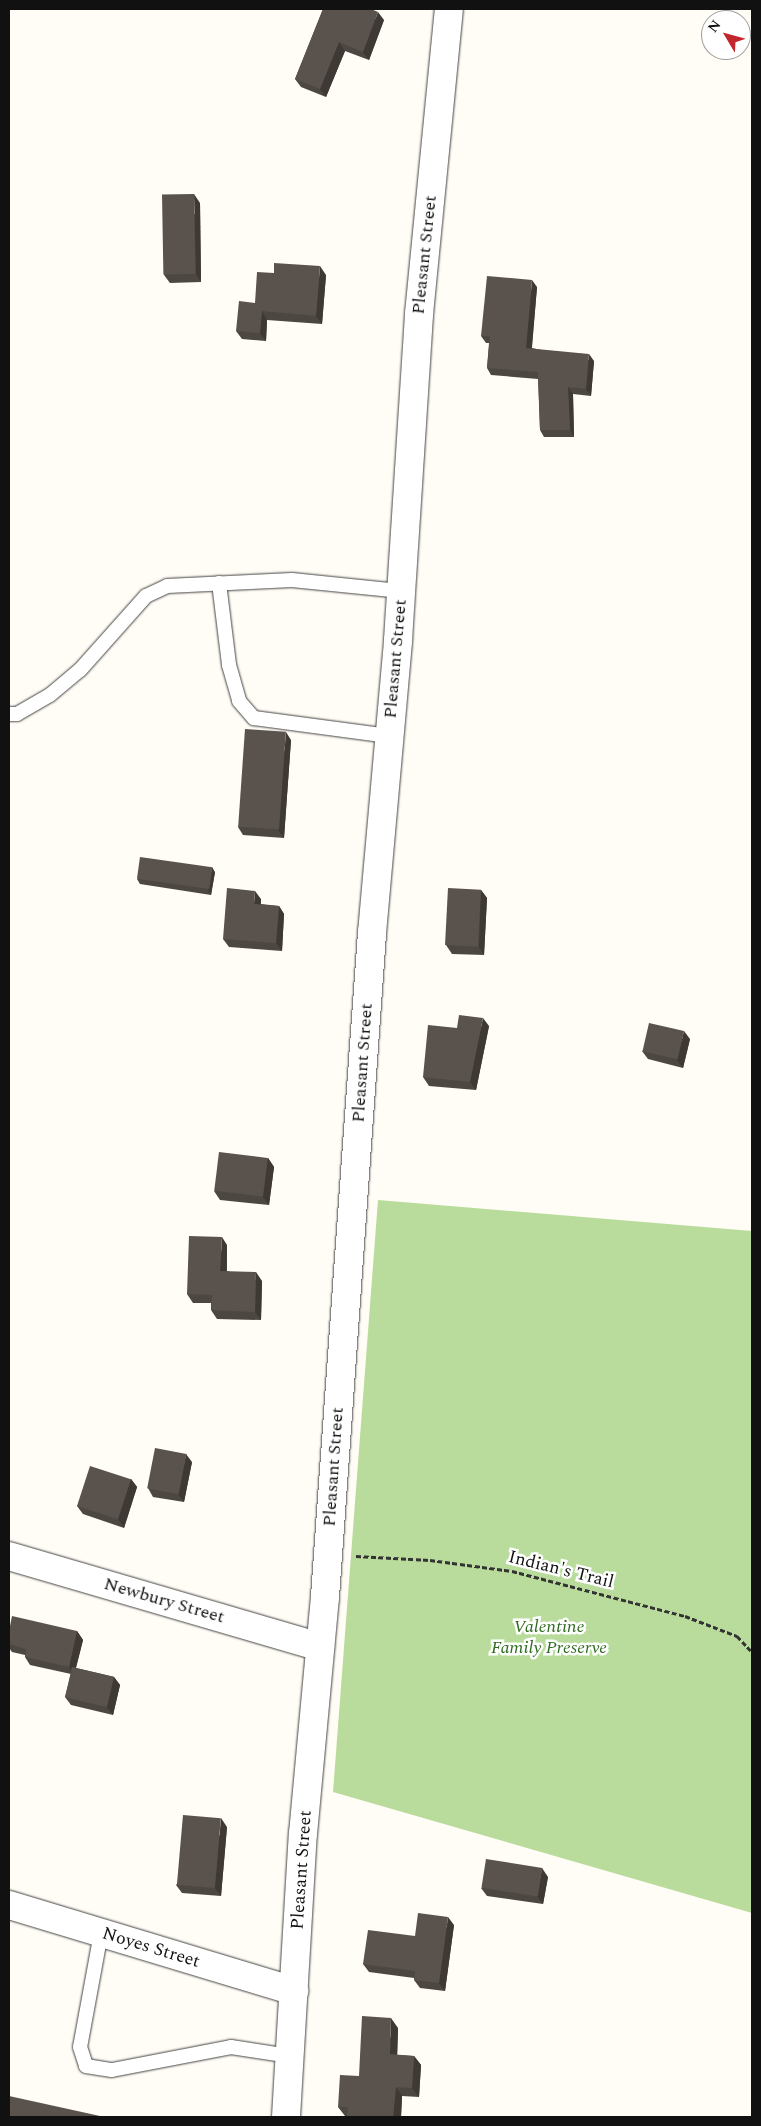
<!DOCTYPE html>
<style>
body{margin:0}
#map{position:relative;width:761px;height:2126px;overflow:hidden;background:#fffdf5;font-family:Spectral,serif}
div>[style]{position:absolute}
.forest>*{inset:0;background:#b9dc9c}
.path>*{height:3px;margin-top:-1.5px;transform-origin:0;background:repeating-linear-gradient(90deg,#333 0 5px,transparent 0 7.5px)}
.roads{filter:drop-shadow(0 0 1px #444) drop-shadow(0 0 1px #444)}
.service>*{height:14px;margin:-7px;padding:0 7px;transform-origin:7px;border-radius:7px;background:#fff}
.minor>*{height:28px;margin:-14px;padding:0 14px;transform-origin:14px;border-radius:14px;background:#fff}
.wall>*{inset:0;background:#4d4742}
.shaded-wall>*{inset:0;background:#3f3936}
.building>*{inset:0;background:#5a524d;transform-origin:0 0}
span{translate:-50% -50%;white-space:nowrap;text-align:center;line-height:1.15;-webkit-text-stroke:5px #fff;paint-order:stroke}
.street-label{font-size:18px;color:#111}
.park-label{font-size:18px;color:#2f6b1f;font-style:italic}
.frame{position:absolute;inset:0;border:10px solid #111;pointer-events:none}
.north{position:absolute;left:701px;top:10px;width:50px;height:50px;box-sizing:border-box;background:#fff;border:1px solid #a0a0a0;border-radius:50%;rotate:307deg;font-size:14px;font-weight:700;line-height:20px;text-align:center;color:#111}
.north::after{content:'';display:block;margin:auto;width:18px;height:22px;background:#c4262e;clip-path:polygon(50% 0,100% 100%,50% 72%,0 100%)}
</style>
<div id="map">
<div class="forest">
<div style="clip-path:polygon(378px 1200px,752px 1231px,752px 1913px,333px 1792px)"></div>
</div>
<div class="path">
<div style="left:356px;top:1556px;width:74px;rotate:3.1deg"></div>
<div style="left:430px;top:1560px;width:83px;rotate:7.6deg"></div>
<div style="left:512px;top:1571px;width:179px;rotate:14.6deg"></div>
<div style="left:685px;top:1616px;width:56px;rotate:21deg"></div>
<div style="left:737px;top:1636px;width:22px;rotate:47deg"></div>
</div>
<div class="roads">
<div class="service">
<div style="left:219px;top:583px;width:83px;rotate:83deg"></div>
<div style="left:229px;top:665px;width:37px;rotate:74deg"></div>
<div style="left:239px;top:701px;width:23px;rotate:49deg"></div>
<div style="left:254px;top:718px;width:136px;rotate:7.6deg"></div>
<div style="left:9px;top:714px;width:8px"></div>
<div style="left:17px;top:714px;width:38px;rotate:-30deg"></div>
<div style="left:50px;top:695px;width:39px;rotate:-40deg"></div>
<div style="left:80px;top:670px;width:99px;rotate:-48.3deg"></div>
<div style="left:146px;top:596px;width:23px;rotate:-25deg"></div>
<div style="left:167px;top:586px;width:125px;rotate:-2.7deg"></div>
<div style="left:292px;top:580px;width:110px;rotate:5.8deg"></div>
<div style="left:101px;top:1933px;width:116px;rotate:100.4deg"></div>
<div style="left:80px;top:2047px;width:20px;rotate:72deg"></div>
<div style="left:86px;top:2066px;width:26px;rotate:9deg"></div>
<div style="left:112px;top:2070px;width:121px;rotate:-10.9deg"></div>
<div style="left:231px;top:2047px;width:60px;rotate:8.7deg"></div>
</div>
<div class="minor">
<div style="left:9px;top:1556px;width:324px;rotate:16.3deg"></div>
<div style="left:9px;top:1905px;width:298px;rotate:16.8deg"></div>
<div style="left:286px;top:2117px;width:284px;rotate:-86.6deg"></div>
<div style="left:303px;top:1834px;width:238px;rotate:-84.7deg"></div>
<div style="left:325px;top:1597px;width:666px;rotate:-85.95deg"></div>
<div style="left:372px;top:933px;width:294px;rotate:-84.9deg"></div>
<div style="left:398px;top:640px;width:327px;rotate:-86.3deg"></div>
<div style="left:419px;top:314px;width:306px;rotate:-84.4deg"></div>
</div>
</div>
<div class="wall">
<div style="clip-path:polygon(323px 9px,384px 20px,369px 60px,345px 51px,326px 97px,301px 87px,295px 79px)"></div>
<div style="clip-path:polygon(200px 203px,201px 282px,170px 283px,164px 275px)"></div>
<div style="clip-path:polygon(326px 275px,322px 324px,267px 320px,266px 341px,242px 339px,236px 331px,255px 303px)"></div>
<div style="clip-path:polygon(537px 287px,532px 348px,594px 361px,591px 396px,573px 394px,574px 437px,544px 437px,540px 430px,538px 379px,491px 375px,487px 368px,489px 343px,486px 343px,481px 336px)"></div>
<div style="clip-path:polygon(291px 740px,284px 838px,243px 835px,238px 827px)"></div>
<div style="clip-path:polygon(215px 872px,211px 895px,140px 884px,137px 879px)"></div>
<div style="clip-path:polygon(481px 890px,487px 898px,484px 955px,452px 954px,446px 945px)"></div>
<div style="clip-path:polygon(261px 899px,261px 904px,279px 906px,284px 914px,282px 951px,229px 947px,223px 939px)"></div>
<div style="clip-path:polygon(489px 1026px,476px 1090px,429px 1086px,423px 1077px,457px 1028px)"></div>
<div style="clip-path:polygon(690px 1039px,683px 1068px,648px 1059px,642px 1051px)"></div>
<div style="clip-path:polygon(268px 1158px,274px 1167px,269px 1205px,220px 1200px,214px 1191px)"></div>
<div style="clip-path:polygon(227px 1245px,227px 1271px,262px 1281px,261px 1320px,217px 1319px,211px 1310px,211px 1303px,193px 1303px,187px 1294px)"></div>
<div style="clip-path:polygon(192px 1462px,184px 1502px,153px 1497px,148px 1488px)"></div>
<div style="clip-path:polygon(131px 1479px,137px 1487px,124px 1528px,83px 1514px,77px 1506px)"></div>
<div style="clip-path:polygon(9px 1631px,77px 1631px,83px 1640px,76px 1668px,114px 1677px,120px 1685px,113px 1715px,71px 1705px,65px 1697px,71px 1674px,30px 1665px,25px 1657px,25px 1655px,12px 1652px,9px 1648px)"></div>
<div style="clip-path:polygon(227px 1827px,221px 1896px,182px 1893px,176px 1885px)"></div>
<div style="clip-path:polygon(548px 1877px,543px 1904px,487px 1896px,481px 1888px)"></div>
<div style="clip-path:polygon(454px 1925px,445px 1991px,420px 1988px,414px 1980px,414px 1978px,369px 1972px,363px 1964px,415px 1936px)"></div>
<div style="clip-path:polygon(398px 2028px,397px 2055px,414px 2056px,421px 2065px,419px 2097px,402px 2096px,401px 2117px,347px 2117px,345px 2116px,338px 2107px,359px 2076px)"></div>
</div>
<div class="shaded-wall">
<div style="clip-path:polygon(378px 12px,384px 20px,369px 60px,363px 52px)"></div>
<div style="clip-path:polygon(339px 42px,345px 51px,326px 97px,320px 89px)"></div>
<div style="clip-path:polygon(194px 194px,200px 203px,201px 282px,196px 274px)"></div>
<div style="clip-path:polygon(320px 266px,326px 275px,322px 324px,316px 316px)"></div>
<div style="clip-path:polygon(532px 280px,537px 287px,531px 355px,526px 348px)"></div>
<div style="clip-path:polygon(262px 311px,267px 320px,266px 341px,260px 333px)"></div>
<div style="clip-path:polygon(589px 354px,594px 361px,591px 396px,586px 389px)"></div>
<div style="clip-path:polygon(568px 387px,573px 394px,574px 437px,570px 430px)"></div>
<div style="clip-path:polygon(286px 732px,291px 740px,284px 838px,278px 830px)"></div>
<div style="clip-path:polygon(212px 867px,215px 872px,211px 895px,208px 890px)"></div>
<div style="clip-path:polygon(481px 890px,487px 898px,484px 955px,479px 947px)"></div>
<div style="clip-path:polygon(255px 891px,261px 899px,260px 912px,254px 904px)"></div>
<div style="clip-path:polygon(279px 906px,284px 914px,282px 951px,276px 943px)"></div>
<div style="clip-path:polygon(483px 1018px,489px 1026px,476px 1090px,470px 1082px)"></div>
<div style="clip-path:polygon(684px 1031px,690px 1039px,683px 1068px,677px 1060px)"></div>
<div style="clip-path:polygon(268px 1158px,274px 1167px,269px 1205px,263px 1197px)"></div>
<div style="clip-path:polygon(222px 1237px,227px 1245px,226px 1280px,220px 1271px)"></div>
<div style="clip-path:polygon(256px 1272px,262px 1281px,261px 1320px,255px 1312px)"></div>
<div style="clip-path:polygon(186px 1454px,192px 1462px,184px 1502px,178px 1494px)"></div>
<div style="clip-path:polygon(131px 1479px,137px 1487px,124px 1528px,118px 1519px)"></div>
<div style="clip-path:polygon(77px 1631px,83px 1640px,74px 1675px,69px 1667px)"></div>
<div style="clip-path:polygon(114px 1677px,120px 1685px,113px 1715px,107px 1707px)"></div>
<div style="clip-path:polygon(221px 1818px,227px 1827px,221px 1896px,215px 1888px)"></div>
<div style="clip-path:polygon(542px 1868px,548px 1877px,543px 1904px,537px 1896px)"></div>
<div style="clip-path:polygon(448px 1917px,454px 1925px,445px 1991px,439px 1983px)"></div>
<div style="clip-path:polygon(391px 2018px,398px 2028px,397px 2064px,390px 2054px)"></div>
<div style="clip-path:polygon(414px 2056px,421px 2065px,419px 2097px,412px 2088px)"></div>
<div style="clip-path:polygon(396px 2087px,402px 2096px,401px 2117px,393px 2117px)"></div>
</div>
<div class="building">
<div style="clip-path:polygon(323px 9px,371px 9px,378px 12px,363px 52px,339px 42px,320px 89px,295px 79px)"></div>
<div style="left:194px;top:194px;width:80px;height:32px;rotate:89deg"></div>
<div style="clip-path:polygon(274px 263px,320px 266px,316px 316px,262px 311px,260px 333px,236px 331px,239px 301px,255px 303px,257px 272px,274px 273px)"></div>
<div style="clip-path:polygon(487px 276px,532px 280px,526px 348px,589px 354px,586px 389px,568px 387px,570px 430px,540px 430px,538px 372px,487px 368px,490px 336px,481px 336px)"></div>
<div style="left:245px;top:729px;width:41px;height:98px;rotate:4deg"></div>
<div style="left:140px;top:857px;width:73px;height:22px;rotate:8deg"></div>
<div style="clip-path:polygon(227px 888px,255px 891px,254px 904px,279px 906px,276px 943px,223px 939px)"></div>
<div style="left:448px;top:888px;width:33px;height:57px;rotate:3deg"></div>
<div style="clip-path:polygon(459px 1015px,483px 1018px,470px 1082px,423px 1077px,428px 1025px,457px 1028px)"></div>
<div style="left:649px;top:1023px;width:36px;height:29px;rotate:13deg"></div>
<div style="left:219px;top:1152px;width:49px;height:39px;rotate:7deg"></div>
<div style="clip-path:polygon(189px 1236px,222px 1237px,220px 1271px,256px 1272px,255px 1312px,211px 1310px,212px 1295px,187px 1294px)"></div>
<div style="left:155px;top:1448px;width:32px;height:41px;rotate:11deg"></div>
<div style="left:90px;top:1466px;width:43px;height:42px;rotate:18deg"></div>
<div style="clip-path:polygon(12px 1616px,77px 1631px,69px 1667px,25px 1657px,26px 1649px,9px 1644px,9px 1631px)"></div>
<div style="left:72px;top:1667px;width:43px;height:31px;rotate:13deg"></div>
<div style="left:183px;top:1815px;width:38px;height:70px;rotate:5deg"></div>
<div style="left:486px;top:1859px;width:57px;height:29px;rotate:9deg"></div>
<div style="clip-path:polygon(418px 1913px,448px 1917px,439px 1983px,414px 1980px,415px 1971px,363px 1964px,368px 1930px,415px 1936px)"></div>
<div style="clip-path:polygon(362px 2016px,391px 2018px,390px 2054px,414px 2056px,412px 2088px,396px 2087px,393px 2117px,347px 2117px,348px 2107px,338px 2107px,340px 2075px,359px 2076px)"></div>
<div style="clip-path:polygon(9px 2096px,100px 2116px,100px 2117px,9px 2117px)"></div>
</div>
<div class="street-label">
<span style="left:425px;top:255px;rotate:-84deg">Pleasant Street</span>
<span style="left:396px;top:659px;rotate:-85deg">Pleasant Street</span>
<span style="left:363px;top:1063px;rotate:-86deg">Pleasant Street</span>
<span style="left:334px;top:1467px;rotate:-86deg">Pleasant Street</span>
<span style="left:561px;top:1570px;rotate:14deg">Indian's Trail</span>
<span style="left:164px;top:1601px;rotate:16deg">Newbury Street</span>
<span style="left:302px;top:1870px;rotate:-86deg">Pleasant Street</span>
<span style="left:151px;top:1948px;rotate:17deg">Noyes Street</span>
</div>
<div class="park-label">
<span style="left:549px;top:1638px">Valentine<br>Family Preserve</span>
</div>
<div class="frame"></div>
<div class="north">N</div>
</div>
